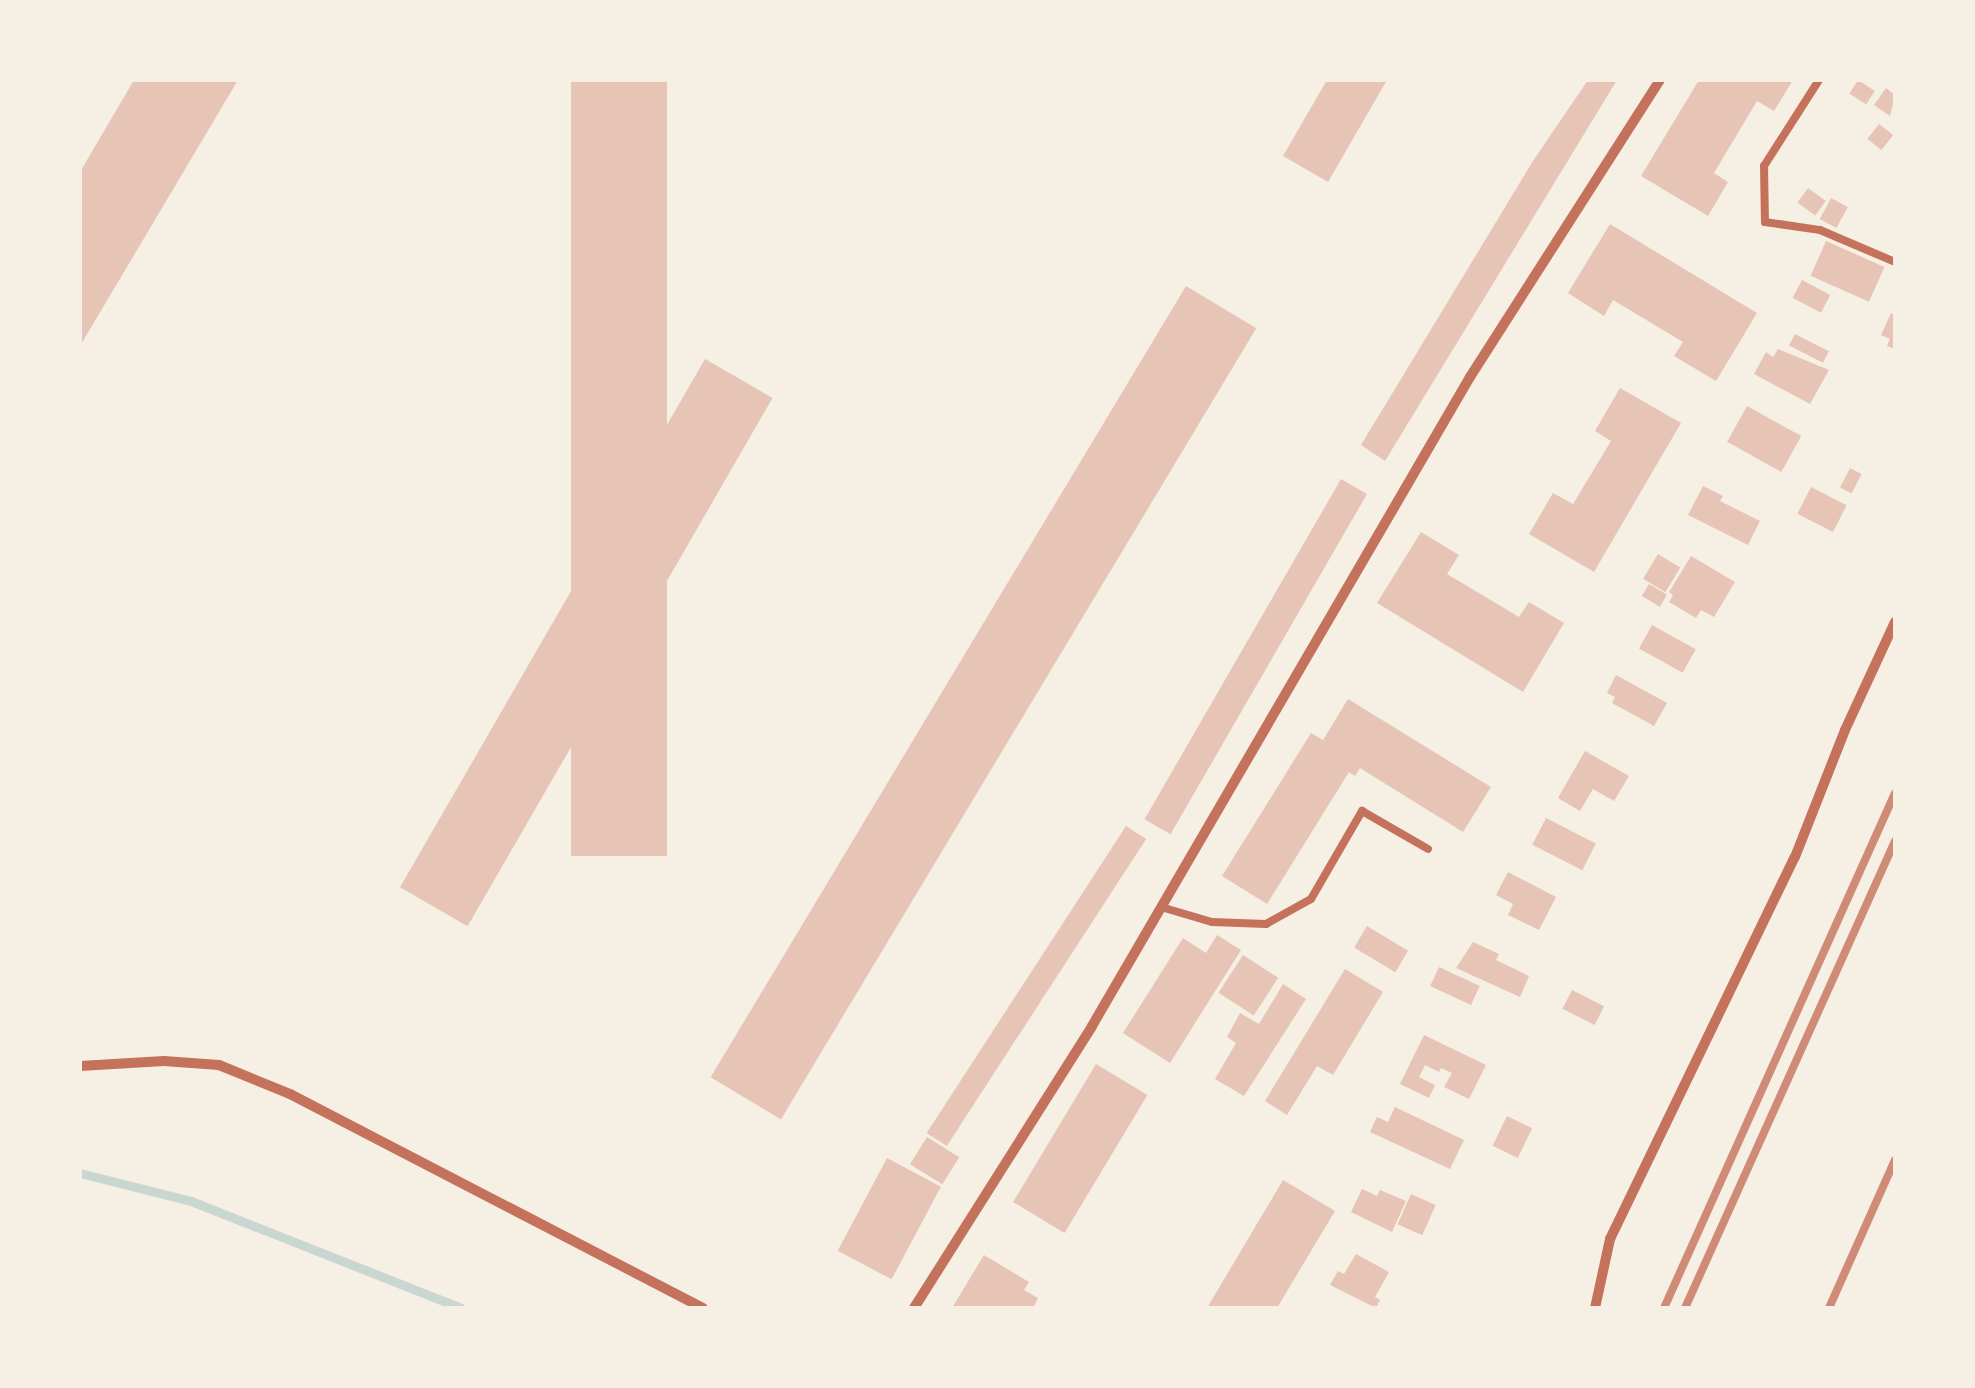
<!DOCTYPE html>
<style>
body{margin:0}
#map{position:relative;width:1975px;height:1388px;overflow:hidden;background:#f6efe4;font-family:Roboto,sans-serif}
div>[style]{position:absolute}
.stream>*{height:9px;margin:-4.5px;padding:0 4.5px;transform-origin:4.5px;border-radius:4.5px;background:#c9d6d2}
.building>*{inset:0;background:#e6c5b7;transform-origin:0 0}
.service>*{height:8px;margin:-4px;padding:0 4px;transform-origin:4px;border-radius:4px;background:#c5725c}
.minor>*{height:10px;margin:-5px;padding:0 5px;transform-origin:5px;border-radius:5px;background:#c5725c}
.rail>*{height:8px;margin:-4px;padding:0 4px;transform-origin:4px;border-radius:4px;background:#cf8b77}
span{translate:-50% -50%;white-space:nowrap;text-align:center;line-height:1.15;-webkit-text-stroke:8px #f6efe4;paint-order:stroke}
.frame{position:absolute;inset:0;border:82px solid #f6efe4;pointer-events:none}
</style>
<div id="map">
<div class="stream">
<div style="left:80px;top:1173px;width:114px;rotate:14.2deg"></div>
<div style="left:191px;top:1201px;width:290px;rotate:21.6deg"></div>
</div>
<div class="building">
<div style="clip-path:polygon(134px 80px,238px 80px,80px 346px,80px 172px)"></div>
<div style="left:571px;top:80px;width:96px;height:776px"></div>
<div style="clip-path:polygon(1327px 80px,1387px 80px,1328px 182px,1283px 156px)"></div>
<div style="clip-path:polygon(1588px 80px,1617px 80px,1385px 461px,1361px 445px,1533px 161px)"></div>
<div style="clip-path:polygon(1699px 80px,1793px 80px,1774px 111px,1757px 101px,1714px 173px,1728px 182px,1708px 216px,1641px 176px)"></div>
<div style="left:1858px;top:80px;width:20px;height:16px;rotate:33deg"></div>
<div style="clip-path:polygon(1886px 88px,1895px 95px,1890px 116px,1874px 105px)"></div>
<div style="left:1879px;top:124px;width:18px;height:19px;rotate:38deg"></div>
<div style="left:1808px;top:188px;width:22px;height:18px;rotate:36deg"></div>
<div style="left:1831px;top:198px;width:19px;height:24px;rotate:28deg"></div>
<div style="clip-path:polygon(1610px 224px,1757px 313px,1716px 381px,1674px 356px,1683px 342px,1613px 300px,1604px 316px,1568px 293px)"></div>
<div style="left:1826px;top:241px;width:64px;height:38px;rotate:24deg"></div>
<div style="left:1802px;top:280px;width:32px;height:20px;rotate:28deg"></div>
<div style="left:1186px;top:286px;width:82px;height:923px;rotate:31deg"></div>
<div style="clip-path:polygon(1891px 313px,1895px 315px,1895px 349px,1887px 346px,1890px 339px,1881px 335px)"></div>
<div style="left:1795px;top:334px;width:38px;height:13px;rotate:27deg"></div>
<div style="clip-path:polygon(1778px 349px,1829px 370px,1810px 404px,1754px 374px,1766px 352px,1773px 357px)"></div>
<div style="left:705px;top:359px;width:78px;height:610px;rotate:30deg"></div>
<div style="clip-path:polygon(1620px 388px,1681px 423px,1594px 572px,1529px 534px,1553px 493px,1573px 504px,1611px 441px,1595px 431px)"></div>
<div style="left:1747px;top:406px;width:62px;height:41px;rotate:29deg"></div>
<div style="left:1850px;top:468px;width:13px;height:22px;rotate:27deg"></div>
<div style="left:1341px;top:479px;width:30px;height:393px;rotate:30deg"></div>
<div style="clip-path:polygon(1703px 486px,1723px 496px,1720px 501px,1760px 521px,1748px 545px,1688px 515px)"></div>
<div style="left:1811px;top:487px;width:40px;height:30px;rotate:27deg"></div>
<div style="clip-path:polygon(1421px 532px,1459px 555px,1447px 574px,1519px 617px,1529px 602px,1564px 623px,1523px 692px,1377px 603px)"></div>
<div style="left:1658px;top:554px;width:26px;height:29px;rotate:31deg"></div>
<div style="clip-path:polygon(1691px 556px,1735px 582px,1714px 617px,1701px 610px,1696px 618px,1669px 602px,1673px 595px,1669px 592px)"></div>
<div style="left:1649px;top:584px;width:21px;height:14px;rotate:31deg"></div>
<div style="left:1652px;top:625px;width:50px;height:27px;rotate:29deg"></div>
<div style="clip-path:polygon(1616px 675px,1667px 703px,1654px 726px,1612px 703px,1615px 697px,1607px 693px)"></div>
<div style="clip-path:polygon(1348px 699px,1491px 787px,1463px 832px,1360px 768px,1355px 776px,1349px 772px,1267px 904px,1222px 876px,1311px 733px,1323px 740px)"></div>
<div style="clip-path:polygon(1585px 751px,1629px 776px,1614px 801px,1593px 789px,1580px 811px,1558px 798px)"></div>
<div style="left:1546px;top:818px;width:56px;height:30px;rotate:27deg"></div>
<div style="left:1126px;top:826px;width:24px;height:366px;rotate:33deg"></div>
<div style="clip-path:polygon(1508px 872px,1556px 897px,1539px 930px,1508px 915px,1513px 904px,1496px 895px)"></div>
<div style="left:1367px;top:926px;width:48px;height:25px;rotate:31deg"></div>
<div style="clip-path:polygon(1217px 935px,1241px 950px,1170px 1063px,1123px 1033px,1183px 938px,1206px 953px)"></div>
<div style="clip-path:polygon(1473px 942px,1499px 954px,1496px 960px,1529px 976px,1520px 997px,1456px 968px)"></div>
<div style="left:1243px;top:955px;width:42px;height:45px;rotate:33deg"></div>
<div style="left:1439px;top:967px;width:45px;height:21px;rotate:25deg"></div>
<div style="clip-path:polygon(1345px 969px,1383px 992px,1333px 1075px,1317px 1066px,1287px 1115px,1265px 1101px)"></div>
<div style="clip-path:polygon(1283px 984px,1306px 999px,1244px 1096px,1215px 1079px,1236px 1043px,1227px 1037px,1240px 1013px,1259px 1024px)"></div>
<div style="left:1572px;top:990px;width:36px;height:21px;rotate:27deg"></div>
<div style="clip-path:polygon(1424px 1035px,1486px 1065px,1469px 1099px,1444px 1087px,1452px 1073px,1441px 1068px,1439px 1072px,1425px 1065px,1419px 1077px,1435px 1085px,1429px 1098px,1400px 1084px)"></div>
<div style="left:1096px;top:1064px;width:60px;height:161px;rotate:31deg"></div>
<div style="clip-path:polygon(1395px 1107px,1464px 1140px,1450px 1169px,1370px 1132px,1377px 1117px,1388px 1122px)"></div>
<div style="left:1507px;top:1116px;width:28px;height:33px;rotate:26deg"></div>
<div style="left:927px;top:1137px;width:38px;height:32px;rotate:32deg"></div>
<div style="left:887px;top:1158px;width:61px;height:105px;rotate:28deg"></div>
<div style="clip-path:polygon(1283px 1180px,1335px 1211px,1277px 1308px,1207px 1308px)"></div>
<div style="clip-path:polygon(1362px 1189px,1377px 1196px,1380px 1190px,1406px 1201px,1392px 1232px,1351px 1212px)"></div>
<div style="left:1411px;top:1194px;width:27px;height:33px;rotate:24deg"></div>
<div style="clip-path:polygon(1356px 1254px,1389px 1272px,1375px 1297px,1380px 1300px,1376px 1308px,1330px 1285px,1338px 1271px,1344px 1274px)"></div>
<div style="clip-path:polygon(984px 1255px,1029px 1282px,1024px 1290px,1038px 1298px,1033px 1308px,952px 1308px)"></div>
</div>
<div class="service">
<div style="left:1819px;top:80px;width:102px;rotate:122.6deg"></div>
<div style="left:1764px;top:166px;width:56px;rotate:89deg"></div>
<div style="left:1765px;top:222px;width:56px;rotate:8.3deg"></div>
<div style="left:1820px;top:230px;width:82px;rotate:23.1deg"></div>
<div style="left:1161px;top:907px;width:53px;rotate:16.4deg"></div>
<div style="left:1212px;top:922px;width:54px;rotate:2.1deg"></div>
<div style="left:1266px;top:924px;width:51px;rotate:-29.1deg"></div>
<div style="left:1311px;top:899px;width:102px;rotate:-59.9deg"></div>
<div style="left:1362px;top:811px;width:76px;rotate:29.9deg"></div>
</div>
<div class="minor">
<div style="left:80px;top:1066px;width:84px;rotate:-3.4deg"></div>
<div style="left:164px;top:1061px;width:55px;rotate:4.2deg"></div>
<div style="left:219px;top:1065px;width:77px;rotate:22.2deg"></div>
<div style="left:290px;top:1094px;width:465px;rotate:27.4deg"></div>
<div style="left:914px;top:1308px;width:333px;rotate:-57.7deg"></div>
<div style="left:1092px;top:1026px;width:751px;rotate:-59.78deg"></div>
<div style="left:1470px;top:377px;width:353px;rotate:-57.4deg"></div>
<div style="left:1595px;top:1308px;width:71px;rotate:-77.7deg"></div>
<div style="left:1610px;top:1239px;width:424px;rotate:-64.2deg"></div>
<div style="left:1795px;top:857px;width:136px;rotate:-68.5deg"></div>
<div style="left:1845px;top:730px;width:119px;rotate:-65.2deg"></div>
</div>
<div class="rail">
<div style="left:1664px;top:1308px;width:564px;rotate:-65.84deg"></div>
<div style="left:1685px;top:1308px;width:512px;rotate:-65.79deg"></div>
<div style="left:1829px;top:1308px;width:162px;rotate:-66deg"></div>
</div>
<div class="frame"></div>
</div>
